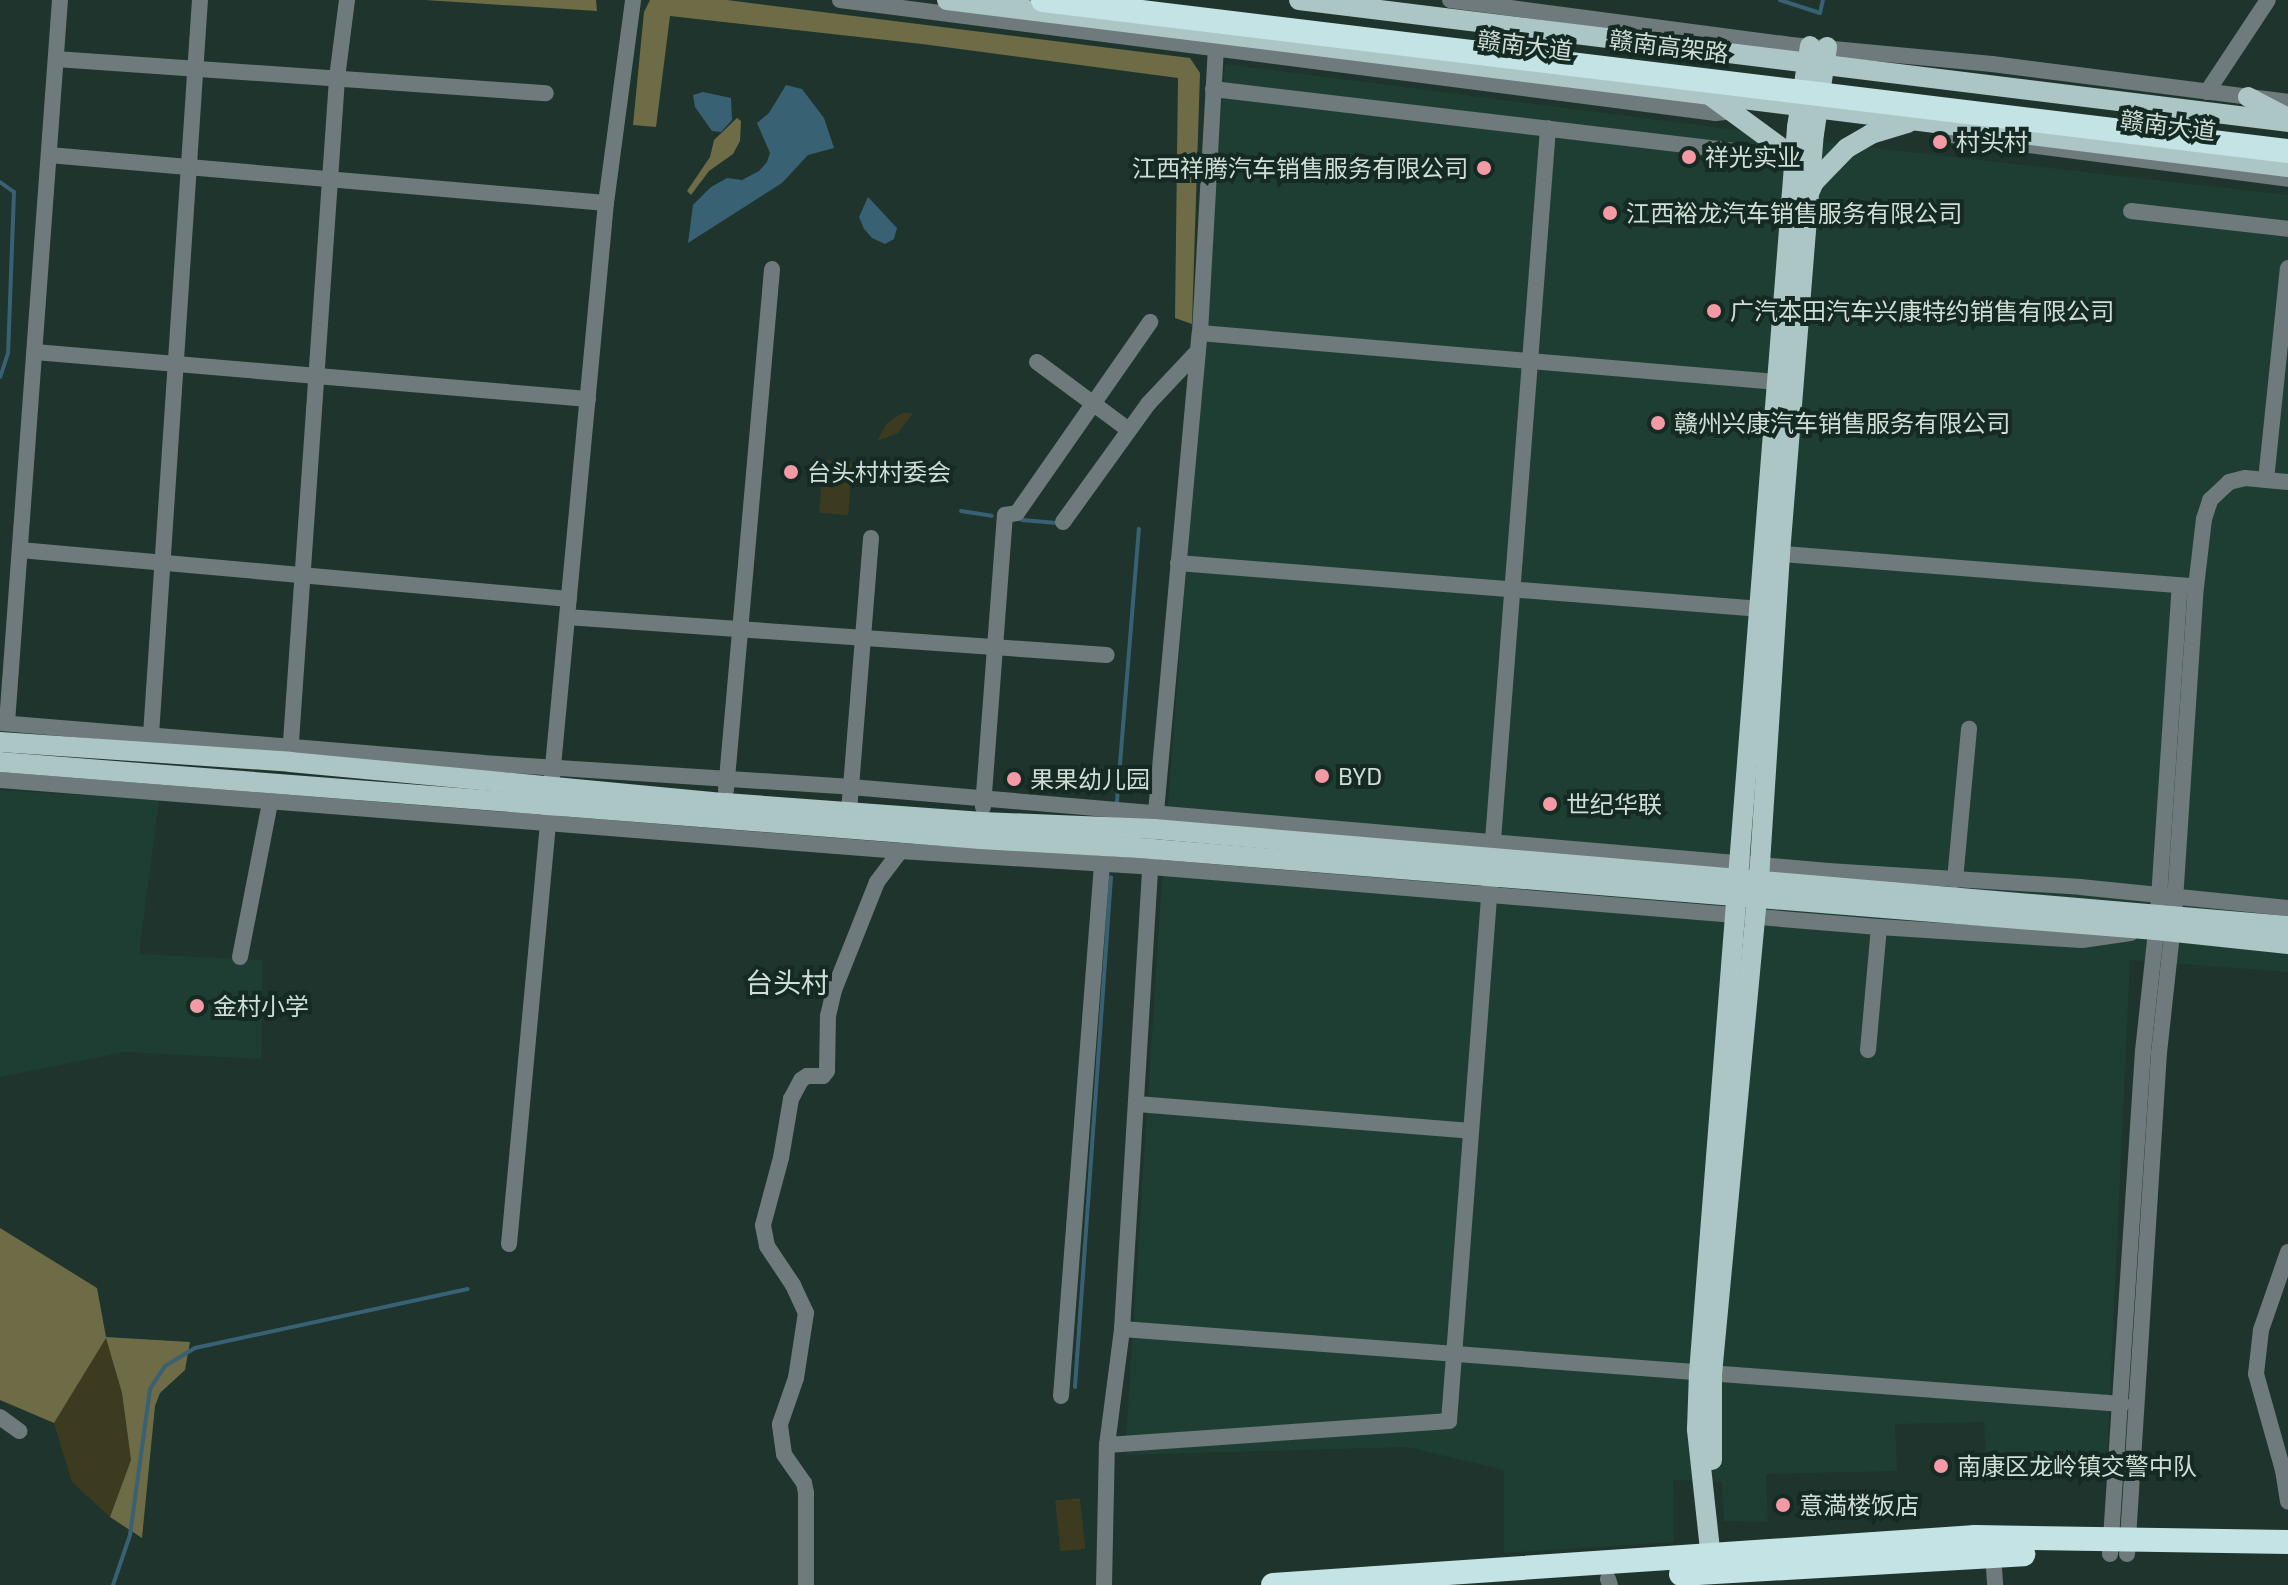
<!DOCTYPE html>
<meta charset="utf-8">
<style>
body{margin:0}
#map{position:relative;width:2288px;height:1585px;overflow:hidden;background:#1e342c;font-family:"Exo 2","Noto Sans SC",sans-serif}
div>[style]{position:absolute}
.built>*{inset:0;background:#1f3e33}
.green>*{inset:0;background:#3c3b20;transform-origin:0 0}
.forest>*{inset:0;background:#6e6c46}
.water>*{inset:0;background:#386174}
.stream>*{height:4px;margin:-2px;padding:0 2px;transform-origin:2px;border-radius:2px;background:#386174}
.minor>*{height:16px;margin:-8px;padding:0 8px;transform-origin:8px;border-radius:8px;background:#6e7a7b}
.major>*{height:20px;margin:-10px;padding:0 10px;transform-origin:10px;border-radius:10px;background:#acc6c6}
.highway>*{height:24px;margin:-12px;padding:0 12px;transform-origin:12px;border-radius:12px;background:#c4e3e4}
.highway-bridge>*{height:24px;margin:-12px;padding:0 12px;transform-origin:12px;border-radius:12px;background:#c4e3e4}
.dots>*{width:22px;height:22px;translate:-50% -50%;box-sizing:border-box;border:4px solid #142a22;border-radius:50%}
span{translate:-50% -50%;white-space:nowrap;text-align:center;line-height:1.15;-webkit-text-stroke:8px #142a22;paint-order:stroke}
.street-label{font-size:24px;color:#d1ded8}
.poi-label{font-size:24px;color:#d1ded8}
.left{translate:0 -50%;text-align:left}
.right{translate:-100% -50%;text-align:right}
.quarter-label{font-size:28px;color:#d1ded8}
</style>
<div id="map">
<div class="built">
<div style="clip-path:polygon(1225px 64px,1883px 149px,2288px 195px,2288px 972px,2130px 960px,2107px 1459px,1986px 1460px,1984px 1422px,1895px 1424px,1897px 1471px,1766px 1474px,1768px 1522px,1724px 1521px,1722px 1482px,1673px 1480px,1674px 1542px,1504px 1553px,1504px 1470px,1407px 1447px,1125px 1455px,1161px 894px)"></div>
<div style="clip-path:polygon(0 790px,159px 800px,139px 954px,263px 960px,261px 1059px,125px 1052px,0 1077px)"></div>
</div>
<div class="green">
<div style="clip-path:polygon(902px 413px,913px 413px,898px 433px,877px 441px,887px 423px)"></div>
<div style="left:823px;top:460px;width:29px;height:53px;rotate:4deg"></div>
<div style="clip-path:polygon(106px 1337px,122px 1393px,131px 1460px,110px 1517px,72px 1482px,54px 1423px)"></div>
<div style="left:1080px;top:1498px;width:51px;height:25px;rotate:84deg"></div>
</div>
<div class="forest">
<div style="clip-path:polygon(425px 0,596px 0,597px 11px)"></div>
<div style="clip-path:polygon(650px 0,727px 0,1190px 58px,1200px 73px,1192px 324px,1175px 318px,1178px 78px,922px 44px,670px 16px,656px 127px,633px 125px,644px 12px)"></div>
<div style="clip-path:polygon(737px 118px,741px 121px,740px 141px,733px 154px,709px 171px,691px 195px,687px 191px,710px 157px,714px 140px)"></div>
<div style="clip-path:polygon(0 1228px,97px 1288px,106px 1337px,190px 1342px,185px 1370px,160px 1393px,155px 1406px,142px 1538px,110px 1517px,131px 1460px,122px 1393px,106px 1338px,54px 1423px,0 1400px)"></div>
</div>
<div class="water">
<div style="clip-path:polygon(786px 85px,802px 89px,824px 118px,834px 148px,808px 155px,782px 183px,688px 243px,693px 205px,711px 187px,727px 178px,742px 180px,759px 171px,767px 162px,770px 153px,757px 123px,769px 113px)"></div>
<div style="clip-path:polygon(703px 92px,731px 98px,732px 120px,721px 132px,712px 131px,695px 107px,693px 95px)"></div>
<div style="clip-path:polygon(868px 197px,897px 228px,894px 239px,885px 244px,872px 238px,864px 229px,859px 217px)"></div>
</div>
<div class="stream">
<div style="left:1780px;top:0;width:42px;rotate:18deg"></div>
<div style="left:1820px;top:13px;width:13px;rotate:-77deg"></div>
<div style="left:0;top:182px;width:17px;rotate:36deg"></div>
<div style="left:14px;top:192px;width:161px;rotate:92.1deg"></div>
<div style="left:8px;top:353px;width:25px;rotate:108deg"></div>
<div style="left:961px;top:511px;width:31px;rotate:9deg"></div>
<div style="left:1022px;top:520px;width:38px;rotate:5deg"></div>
<div style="left:1117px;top:801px;width:273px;rotate:-85.4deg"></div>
<div style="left:1075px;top:1387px;width:511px;rotate:-85.96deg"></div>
<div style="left:113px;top:1585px;width:53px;rotate:-71.2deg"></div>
<div style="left:130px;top:1535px;width:147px;rotate:-82.2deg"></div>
<div style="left:150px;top:1389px;width:27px;rotate:-57deg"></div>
<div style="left:165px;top:1366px;width:35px;rotate:-31deg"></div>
<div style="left:195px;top:1348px;width:279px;rotate:-12.2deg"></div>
</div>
<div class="minor">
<div style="left:840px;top:0;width:883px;rotate:7.35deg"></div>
<div style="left:1716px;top:113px;width:20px;rotate:-6deg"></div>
<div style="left:1450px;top:0;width:344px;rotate:7.5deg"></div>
<div style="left:1791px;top:45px;width:202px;rotate:5.4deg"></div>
<div style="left:1992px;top:64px;width:298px;rotate:7.3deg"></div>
<div style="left:56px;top:59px;width:491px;rotate:4deg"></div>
<div style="left:1213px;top:89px;width:586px;rotate:6.76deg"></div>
<div style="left:2207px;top:92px;width:110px;rotate:-56.5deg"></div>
<div style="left:1951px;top:135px;width:340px;rotate:7.4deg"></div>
<div style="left:49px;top:155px;width:559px;rotate:4.93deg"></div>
<div style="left:2131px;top:211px;width:158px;rotate:6.5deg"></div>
<div style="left:1200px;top:333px;width:590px;rotate:4.86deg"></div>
<div style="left:35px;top:352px;width:555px;rotate:4.86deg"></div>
<div style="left:1037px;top:362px;width:114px;rotate:36.5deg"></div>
<div style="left:2266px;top:480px;width:213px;rotate:-84.1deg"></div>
<div style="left:1063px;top:522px;width:145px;rotate:-54.2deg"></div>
<div style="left:1148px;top:404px;width:70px;rotate:-46.7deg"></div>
<div style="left:20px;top:550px;width:551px;rotate:5.1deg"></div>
<div style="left:1770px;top:553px;width:421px;rotate:4.5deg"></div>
<div style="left:1178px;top:563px;width:585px;rotate:4.51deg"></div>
<div style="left:567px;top:617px;width:541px;rotate:4.03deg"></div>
<div style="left:0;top:723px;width:484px;rotate:4.7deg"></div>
<div style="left:482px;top:763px;width:370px;rotate:3.7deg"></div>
<div style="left:851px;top:787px;width:981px;rotate:4.91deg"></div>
<div style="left:1828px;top:871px;width:253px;rotate:3.6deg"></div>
<div style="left:2080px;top:887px;width:209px;rotate:5.8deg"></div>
<div style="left:7px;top:723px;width:725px;rotate:-85.81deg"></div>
<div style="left:151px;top:735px;width:737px;rotate:-86.19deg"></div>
<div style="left:290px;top:756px;width:680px;rotate:-86.03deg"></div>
<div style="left:337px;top:78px;width:79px;rotate:-82.7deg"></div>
<div style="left:552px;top:777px;width:577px;rotate:-84.63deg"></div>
<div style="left:606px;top:203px;width:205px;rotate:-82.4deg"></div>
<div style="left:0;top:780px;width:903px;rotate:4.51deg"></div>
<div style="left:900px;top:851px;width:252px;rotate:3.6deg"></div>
<div style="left:1151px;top:867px;width:730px;rotate:4.71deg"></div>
<div style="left:1879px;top:927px;width:203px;rotate:3.7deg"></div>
<div style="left:2082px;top:940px;width:49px;rotate:-8.1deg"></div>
<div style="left:726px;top:790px;width:523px;rotate:-84.95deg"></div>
<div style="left:983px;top:807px;width:293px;rotate:-85.7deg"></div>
<div style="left:1005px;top:515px;width:12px;rotate:-9deg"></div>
<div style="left:1017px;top:513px;width:233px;rotate:-55.1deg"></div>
<div style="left:1155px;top:823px;width:492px;rotate:-84.8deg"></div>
<div style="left:1200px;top:333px;width:286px;rotate:-86.8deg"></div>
<div style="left:848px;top:824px;width:287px;rotate:-85.4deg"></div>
<div style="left:1492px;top:853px;width:727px;rotate:-85.58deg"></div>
<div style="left:1955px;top:880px;width:152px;rotate:-84.7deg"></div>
<div style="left:240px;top:957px;width:158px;rotate:-79deg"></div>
<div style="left:1868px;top:1050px;width:123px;rotate:-84.9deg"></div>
<div style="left:1137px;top:1104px;width:335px;rotate:4.6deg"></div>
<div style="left:509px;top:1244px;width:430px;rotate:-84.7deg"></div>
<div style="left:2288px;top:1252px;width:83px;rotate:109.1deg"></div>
<div style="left:2261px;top:1330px;width:44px;rotate:96.5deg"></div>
<div style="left:2256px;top:1374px;width:100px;rotate:74.3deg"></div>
<div style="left:2283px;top:1470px;width:32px;rotate:81deg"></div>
<div style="left:1122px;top:1329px;width:1003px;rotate:4.29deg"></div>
<div style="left:1061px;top:1396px;width:534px;rotate:-85.59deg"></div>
<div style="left:0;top:1417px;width:24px;rotate:36deg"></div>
<div style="left:1107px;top:1445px;width:343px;rotate:-4deg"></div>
<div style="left:1449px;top:1421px;width:539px;rotate:-85.63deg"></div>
<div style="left:1993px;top:1554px;width:31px;rotate:86deg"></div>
<div style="left:2110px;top:1554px;width:504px;rotate:-86.25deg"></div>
<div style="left:2143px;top:1051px;width:139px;rotate:-83.8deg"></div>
<div style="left:2158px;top:913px;width:328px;rotate:-86.2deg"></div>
<div style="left:2127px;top:1554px;width:502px;rotate:-86.35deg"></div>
<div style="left:2159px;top:1053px;width:139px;rotate:-83.8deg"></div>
<div style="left:2174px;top:915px;width:329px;rotate:-86.2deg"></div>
<div style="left:2196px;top:587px;width:68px;rotate:-83.3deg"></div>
<div style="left:2204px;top:519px;width:20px;rotate:-72deg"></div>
<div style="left:2210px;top:500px;width:26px;rotate:-43deg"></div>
<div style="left:2229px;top:482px;width:16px;rotate:-14deg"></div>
<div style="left:2245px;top:478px;width:43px;rotate:5.3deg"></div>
<div style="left:1608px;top:1579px;width:6px;rotate:72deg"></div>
<div style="left:806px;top:1585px;width:92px;rotate:-90deg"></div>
<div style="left:806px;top:1493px;width:10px;rotate:-101deg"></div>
<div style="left:804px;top:1483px;width:35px;rotate:-125deg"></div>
<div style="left:784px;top:1454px;width:30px;rotate:-98deg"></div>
<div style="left:780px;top:1424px;width:49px;rotate:-70.8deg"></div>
<div style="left:796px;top:1378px;width:66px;rotate:-81.3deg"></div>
<div style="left:806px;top:1313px;width:31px;rotate:-115deg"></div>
<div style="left:793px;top:1285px;width:47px;rotate:-123.7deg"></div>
<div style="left:767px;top:1246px;width:21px;rotate:-101deg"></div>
<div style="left:763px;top:1225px;width:69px;rotate:-75deg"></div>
<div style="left:781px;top:1158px;width:60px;rotate:-80.4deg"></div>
<div style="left:791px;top:1099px;width:21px;rotate:-62deg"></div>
<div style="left:801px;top:1080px;width:7px;rotate:-34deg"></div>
<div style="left:807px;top:1076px;width:16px"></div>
<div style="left:823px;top:1076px;width:6px;rotate:-51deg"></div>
<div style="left:827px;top:1071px;width:55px;rotate:-89deg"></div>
<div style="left:828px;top:1016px;width:27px;rotate:-77deg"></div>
<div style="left:834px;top:990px;width:116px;rotate:-68.3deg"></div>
<div style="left:877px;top:882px;width:39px;rotate:-53deg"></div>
<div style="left:1104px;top:1585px;width:140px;rotate:-88.8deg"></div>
<div style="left:1107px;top:1445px;width:117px;rotate:-82.6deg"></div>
<div style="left:1122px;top:1329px;width:472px;rotate:-86.5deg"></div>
</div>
<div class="major">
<div style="left:947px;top:0;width:1351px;rotate:7.1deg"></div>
<div style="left:1299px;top:0;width:996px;rotate:7.03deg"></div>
<div style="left:1712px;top:97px;width:103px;rotate:36.3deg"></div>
<div style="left:2248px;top:97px;width:45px;rotate:27.7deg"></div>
<div style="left:1810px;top:191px;width:10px;rotate:-66deg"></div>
<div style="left:1814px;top:182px;width:47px;rotate:-45.9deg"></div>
<div style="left:1847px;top:148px;width:28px;rotate:-30deg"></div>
<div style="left:1871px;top:134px;width:39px;rotate:-17deg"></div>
<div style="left:0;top:742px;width:291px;rotate:3.9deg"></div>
<div style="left:290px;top:762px;width:437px;rotate:5.4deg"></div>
<div style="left:725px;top:803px;width:258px;rotate:4.2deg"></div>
<div style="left:982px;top:822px;width:172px;rotate:2.3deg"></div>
<div style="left:1154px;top:829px;width:1138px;rotate:4.89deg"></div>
<div style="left:0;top:762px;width:984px;rotate:4.49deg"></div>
<div style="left:981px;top:839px;width:171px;rotate:3.3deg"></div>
<div style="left:1152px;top:849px;width:1007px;rotate:4.61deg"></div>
<div style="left:2156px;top:930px;width:133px;rotate:6.1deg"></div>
<div style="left:1712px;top:1460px;width:86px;rotate:-90deg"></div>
<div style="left:1712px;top:1374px;width:497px;rotate:-84.6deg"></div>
<div style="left:1759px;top:879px;width:326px;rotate:-86.3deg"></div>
<div style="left:1780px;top:554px;width:421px;rotate:-85.4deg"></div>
<div style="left:1814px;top:134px;width:88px;rotate:-81.5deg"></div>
<div style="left:1712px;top:1568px;width:140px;rotate:-96.2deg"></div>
<div style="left:1697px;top:1429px;width:56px;rotate:-88deg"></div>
<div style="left:1699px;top:1373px;width:1250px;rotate:-85.5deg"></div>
<div style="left:1797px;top:127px;width:82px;rotate:-80.9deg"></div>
</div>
<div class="highway">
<div style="left:1681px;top:1574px;width:343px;rotate:-3.3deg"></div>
<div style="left:1273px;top:1585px;width:704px;rotate:-3.91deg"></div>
<div style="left:1975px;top:1537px;width:313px;rotate:0.9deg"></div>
</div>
<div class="highway-bridge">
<div style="left:1043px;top:0;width:1254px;rotate:6.92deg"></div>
</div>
<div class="dots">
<div style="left:1940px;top:142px;background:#f49aa5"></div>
<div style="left:1689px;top:157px;background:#f49aa5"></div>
<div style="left:1484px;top:168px;background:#f49aa5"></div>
<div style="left:1610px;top:213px;background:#f49aa5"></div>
<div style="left:1714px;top:311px;background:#f49aa5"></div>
<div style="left:1658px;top:423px;background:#f49aa5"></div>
<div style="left:791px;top:472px;background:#f49aa5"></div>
<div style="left:1322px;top:776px;background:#f49aa5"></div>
<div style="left:1014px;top:779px;background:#f49aa5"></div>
<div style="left:1550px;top:804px;background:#f49aa5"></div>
<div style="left:197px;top:1006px;background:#f49aa5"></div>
<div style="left:1941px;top:1466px;background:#f49aa5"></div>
<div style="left:1783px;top:1505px;background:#f49aa5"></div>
</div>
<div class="street-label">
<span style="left:1525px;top:45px;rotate:7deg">赣南大道</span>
<span style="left:1669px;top:46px;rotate:7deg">赣南高架路</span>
<span style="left:2168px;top:125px;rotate:7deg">赣南大道</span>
</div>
<div class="poi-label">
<span class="left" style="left:1956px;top:142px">村头村</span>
<span class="left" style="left:1705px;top:157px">祥光实业</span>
<span class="right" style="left:1468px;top:168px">江西祥腾汽车销售服务有限公司</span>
<span class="left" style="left:1626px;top:213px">江西裕龙汽车销售服务有限公司</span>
<span class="left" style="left:1730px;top:311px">广汽本田汽车兴康特约销售有限公司</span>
<span class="left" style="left:1674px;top:423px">赣州兴康汽车销售服务有限公司</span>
<span class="left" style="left:807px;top:472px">台头村村委会</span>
<span class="left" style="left:1338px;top:776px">BYD</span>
<span class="left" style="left:1030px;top:779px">果果幼儿园</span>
<span class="left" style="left:1566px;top:804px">世纪华联</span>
<span class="left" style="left:213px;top:1006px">金村小学</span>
<span class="left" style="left:1957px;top:1466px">南康区龙岭镇交警中队</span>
<span class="left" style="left:1799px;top:1505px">意満楼饭店</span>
</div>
<div class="quarter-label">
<span style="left:787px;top:982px">台头村</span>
</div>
</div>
